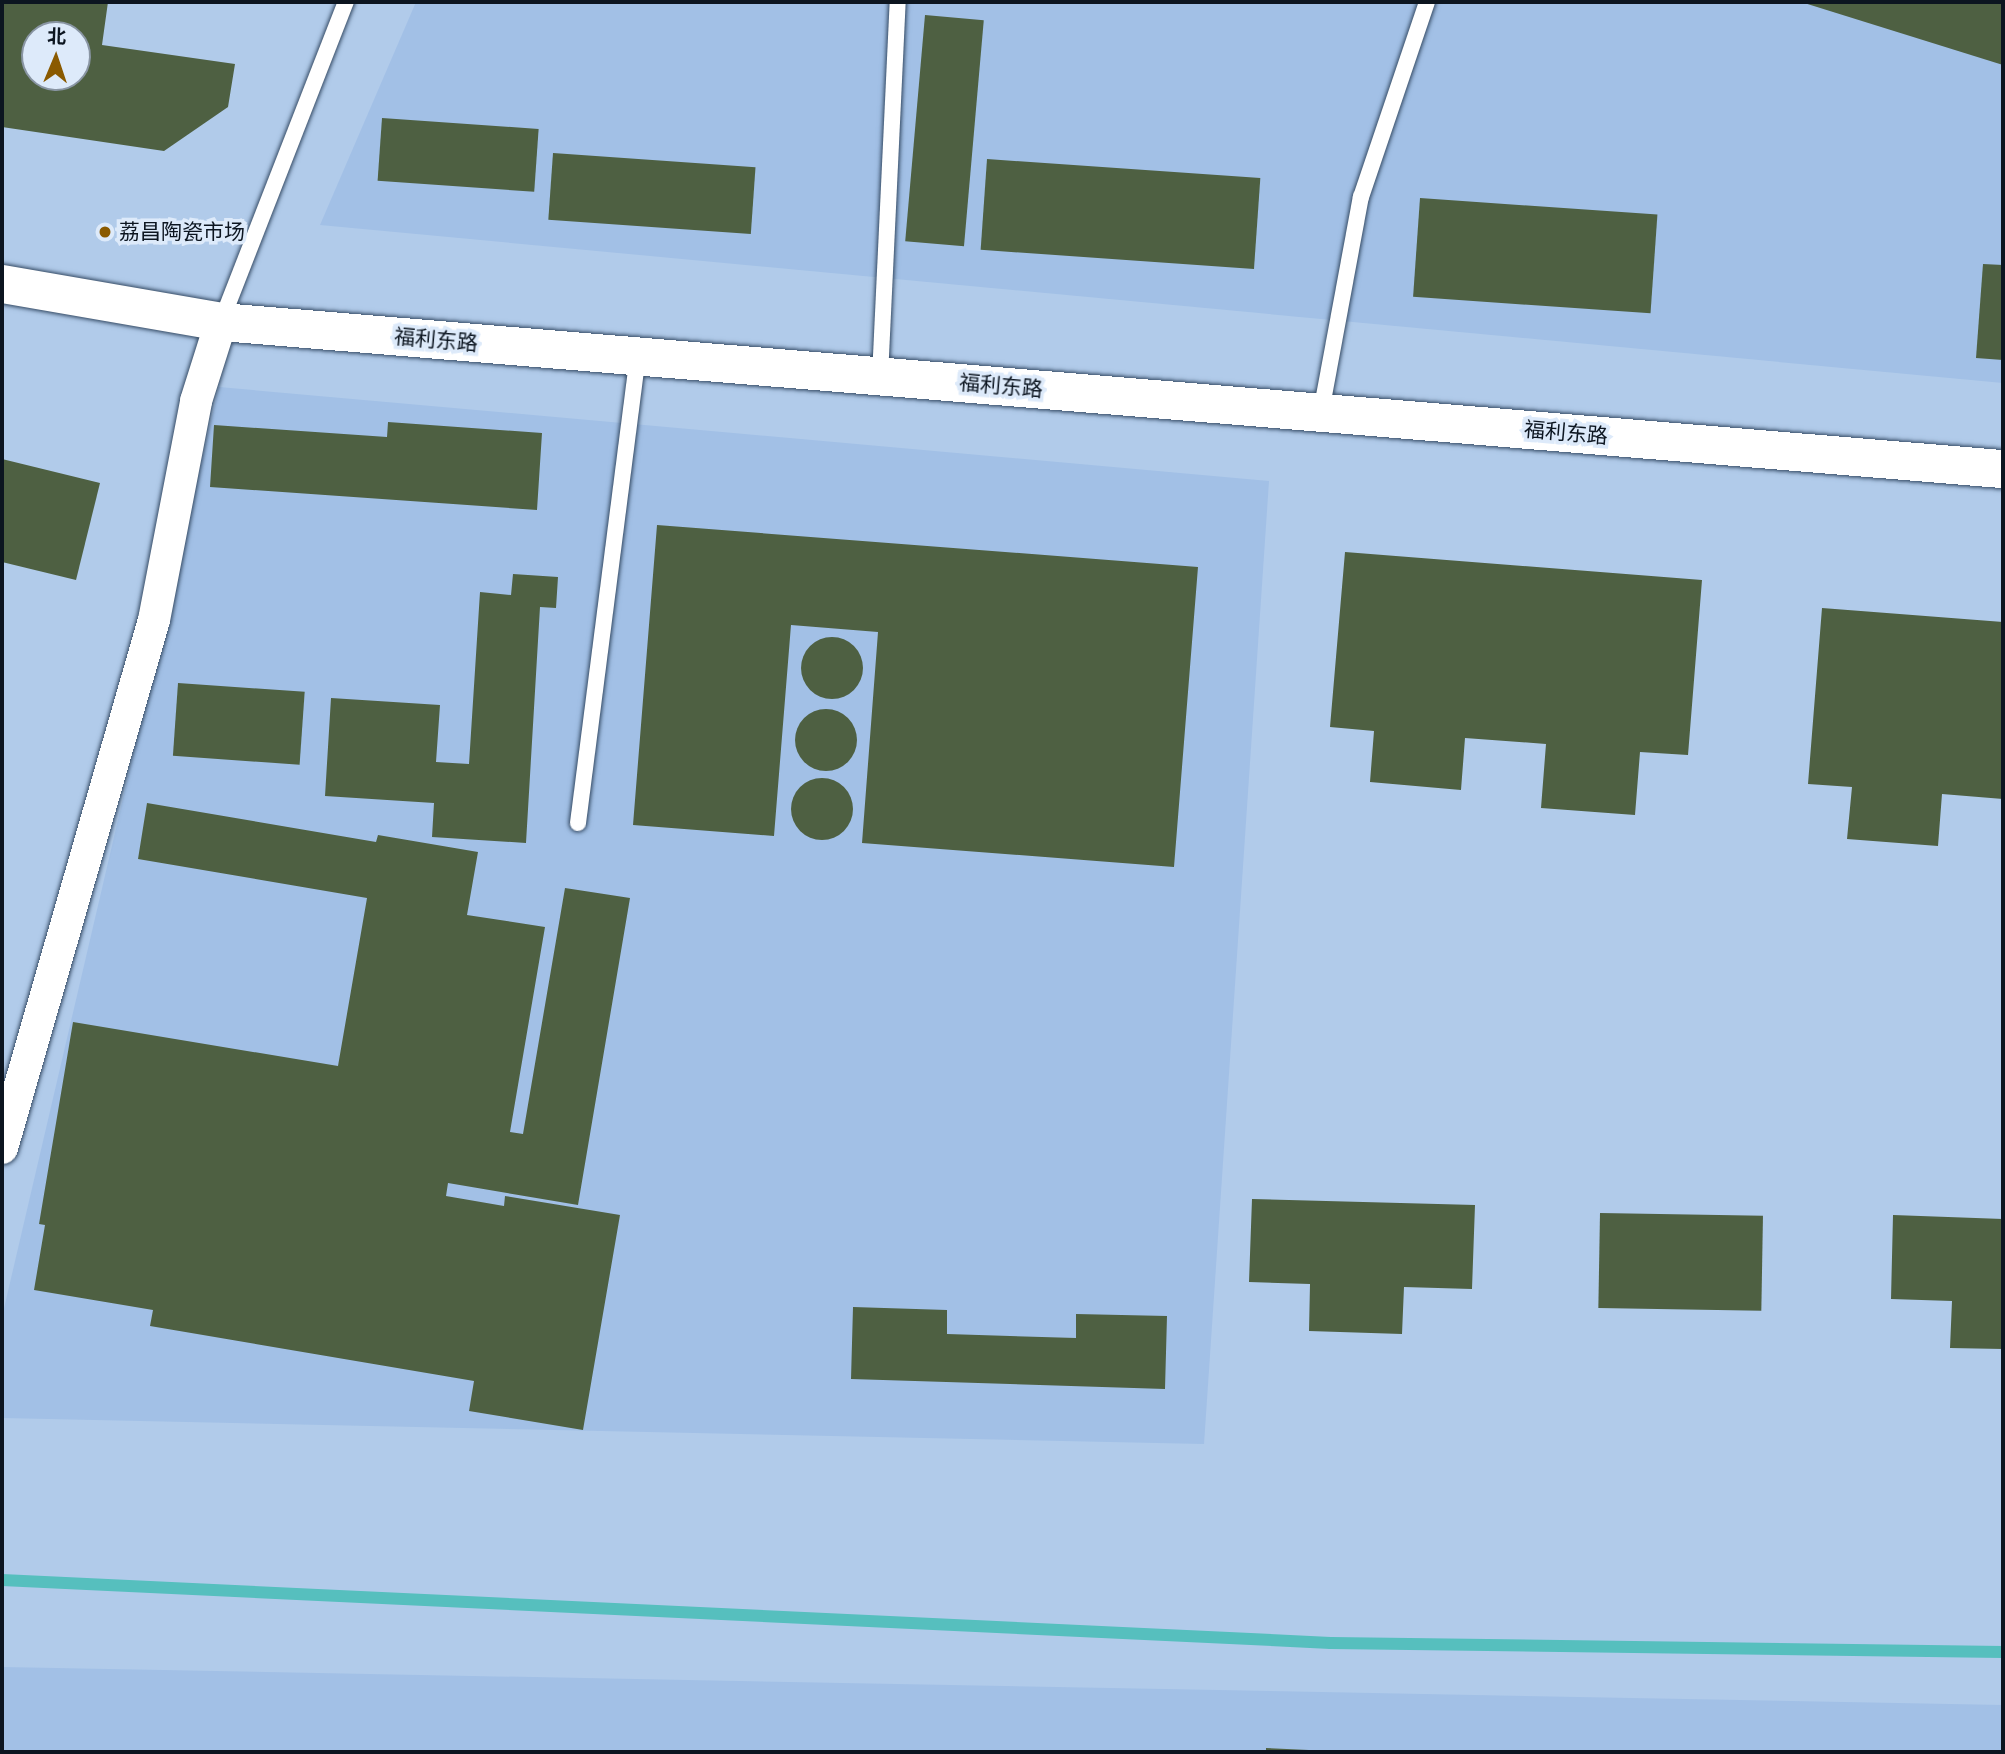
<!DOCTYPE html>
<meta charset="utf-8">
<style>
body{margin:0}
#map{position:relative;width:2005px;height:1754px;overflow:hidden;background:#b1cbea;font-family:"Fira Sans","Noto Sans SC",sans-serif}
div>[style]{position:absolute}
.built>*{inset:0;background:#a2c0e6}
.stream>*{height:12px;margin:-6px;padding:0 6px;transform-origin:6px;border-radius:6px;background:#56bfbe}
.building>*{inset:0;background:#4e6042;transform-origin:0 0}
.round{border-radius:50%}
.roads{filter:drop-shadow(0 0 2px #354b65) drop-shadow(0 0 2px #354b65)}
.lane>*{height:16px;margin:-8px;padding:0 8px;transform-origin:8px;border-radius:8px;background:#fff}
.street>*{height:32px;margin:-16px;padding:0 16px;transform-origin:16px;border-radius:16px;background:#fff}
.secondary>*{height:38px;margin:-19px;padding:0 19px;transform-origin:19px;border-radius:19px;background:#fff}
.dots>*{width:19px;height:19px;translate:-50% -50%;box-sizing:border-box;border:4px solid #ddeafa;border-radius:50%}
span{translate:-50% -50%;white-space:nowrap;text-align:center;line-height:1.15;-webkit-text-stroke:7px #ddeafa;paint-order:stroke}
.poi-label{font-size:21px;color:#0c1520}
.left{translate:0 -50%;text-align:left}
.street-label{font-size:21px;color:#0c1520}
.frame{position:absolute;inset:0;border:4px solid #0c1520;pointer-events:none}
.north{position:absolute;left:21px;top:21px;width:70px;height:70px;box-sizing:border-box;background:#ddeafa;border:2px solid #8995a3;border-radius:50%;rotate:2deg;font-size:19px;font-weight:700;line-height:28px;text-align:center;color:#0c1520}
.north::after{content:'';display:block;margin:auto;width:24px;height:32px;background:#8a5a00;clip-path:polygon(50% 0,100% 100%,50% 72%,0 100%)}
</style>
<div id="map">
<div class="built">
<div style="clip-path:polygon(416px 2px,2003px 2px,2003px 383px,320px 225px)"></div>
<div style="clip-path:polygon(219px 387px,1269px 481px,1204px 1444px,2px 1418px,2px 1317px)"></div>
<div style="clip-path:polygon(2px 1667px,2003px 1705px,2003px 1752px,2px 1752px)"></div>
</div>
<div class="stream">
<div style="left:2px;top:1580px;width:1330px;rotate:2.71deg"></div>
<div style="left:1331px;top:1643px;width:672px;rotate:0.77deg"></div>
</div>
<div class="building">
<div style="clip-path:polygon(evenodd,2px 2px,108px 2px,102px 45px,235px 64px,228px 107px,164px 151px,2px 127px,2px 2px,35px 35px,77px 35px,77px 77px,35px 77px,35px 35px)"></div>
<div style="clip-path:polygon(1801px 2px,2003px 2px,2003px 65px)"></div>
<div style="left:925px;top:15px;width:59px;height:227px;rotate:5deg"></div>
<div style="left:382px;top:118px;width:157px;height:63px;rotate:4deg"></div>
<div style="left:553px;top:153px;width:203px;height:67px;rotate:4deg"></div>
<div style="left:987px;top:159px;width:274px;height:91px;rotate:4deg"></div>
<div style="left:1420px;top:198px;width:238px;height:99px;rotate:4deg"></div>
<div style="clip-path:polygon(1983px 264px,2003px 265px,2003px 360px,1976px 358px)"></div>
<div style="clip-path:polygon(388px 422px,542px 433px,537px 510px,210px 487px,214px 425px,387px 437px)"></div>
<div style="clip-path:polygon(2px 459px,100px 483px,76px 580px,2px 562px)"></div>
<div style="clip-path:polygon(657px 525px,1198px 567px,1174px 867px,862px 843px,878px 632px,791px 625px,774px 836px,633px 825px)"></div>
<div style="clip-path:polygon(1345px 552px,1702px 580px,1688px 755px,1640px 752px,1635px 815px,1541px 808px,1546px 744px,1465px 738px,1461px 790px,1370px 782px,1374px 731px,1330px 727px)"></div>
<div style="clip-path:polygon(513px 574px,558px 577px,556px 608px,540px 607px,526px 843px,432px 837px,434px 803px,325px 796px,331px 698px,440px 705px,436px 762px,469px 764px,480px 592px,511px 595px)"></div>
<div style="clip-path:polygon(1822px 608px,2003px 622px,2003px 799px,1942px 794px,1938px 846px,1847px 839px,1852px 787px,1808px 784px)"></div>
<div class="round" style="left:801px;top:637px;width:62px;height:62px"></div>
<div style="left:178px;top:683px;width:127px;height:73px;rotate:4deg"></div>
<div class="round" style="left:795px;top:709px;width:62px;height:62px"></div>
<div class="round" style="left:791px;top:778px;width:62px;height:62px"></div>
<div style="clip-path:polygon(147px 803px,376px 842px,378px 835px,478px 852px,467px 915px,545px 927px,510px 1132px,523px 1134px,565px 888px,630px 898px,578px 1205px,448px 1183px,446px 1196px,504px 1206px,505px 1196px,620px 1215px,583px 1430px,469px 1411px,474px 1381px,150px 1326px,153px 1310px,34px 1290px,45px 1225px,39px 1224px,73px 1022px,338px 1066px,367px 898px,138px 859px)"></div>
<div style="clip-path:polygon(1252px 1199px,1475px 1205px,1472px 1289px,1404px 1287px,1402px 1334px,1309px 1331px,1310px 1284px,1249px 1282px)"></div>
<div style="left:1600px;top:1213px;width:163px;height:95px;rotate:1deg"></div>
<div style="clip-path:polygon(1893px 1215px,2003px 1219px,2003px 1349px,1950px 1348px,1952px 1301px,1891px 1299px)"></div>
<div style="clip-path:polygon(853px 1307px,947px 1310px,947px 1334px,1076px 1338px,1076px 1314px,1167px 1316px,1165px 1389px,851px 1379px)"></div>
<div style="clip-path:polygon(1266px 1748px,1309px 1750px,1309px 1752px,1266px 1752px)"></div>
</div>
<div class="roads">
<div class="lane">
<div style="left:221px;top:322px;width:344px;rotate:-68.7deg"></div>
<div style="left:880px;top:377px;width:375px;rotate:-87.3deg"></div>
<div style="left:1321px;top:412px;width:219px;rotate:-79.5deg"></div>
<div style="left:1361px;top:197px;width:206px;rotate:-71.3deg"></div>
<div style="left:578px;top:823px;width:471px;rotate:-82.7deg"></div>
</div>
<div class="street">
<div style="left:2px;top:1148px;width:549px;rotate:-73.94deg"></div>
<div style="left:154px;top:620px;width:223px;rotate:-79.1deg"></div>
<div style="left:196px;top:401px;width:83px;rotate:-72.4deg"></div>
</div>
<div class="secondary">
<div style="left:2px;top:284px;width:222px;rotate:9.8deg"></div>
<div style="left:221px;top:322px;width:1788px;rotate:4.72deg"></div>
</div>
</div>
<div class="dots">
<div style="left:105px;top:232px;background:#8a5a00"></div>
</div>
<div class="poi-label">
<span class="left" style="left:119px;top:232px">荔昌陶瓷市场</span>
</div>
<div class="street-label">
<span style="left:436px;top:340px;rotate:5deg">福利东路</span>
<span style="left:1001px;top:386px;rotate:5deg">福利东路</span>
<span style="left:1566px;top:433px;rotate:5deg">福利东路</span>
</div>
<div class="frame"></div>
<div class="north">北</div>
</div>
